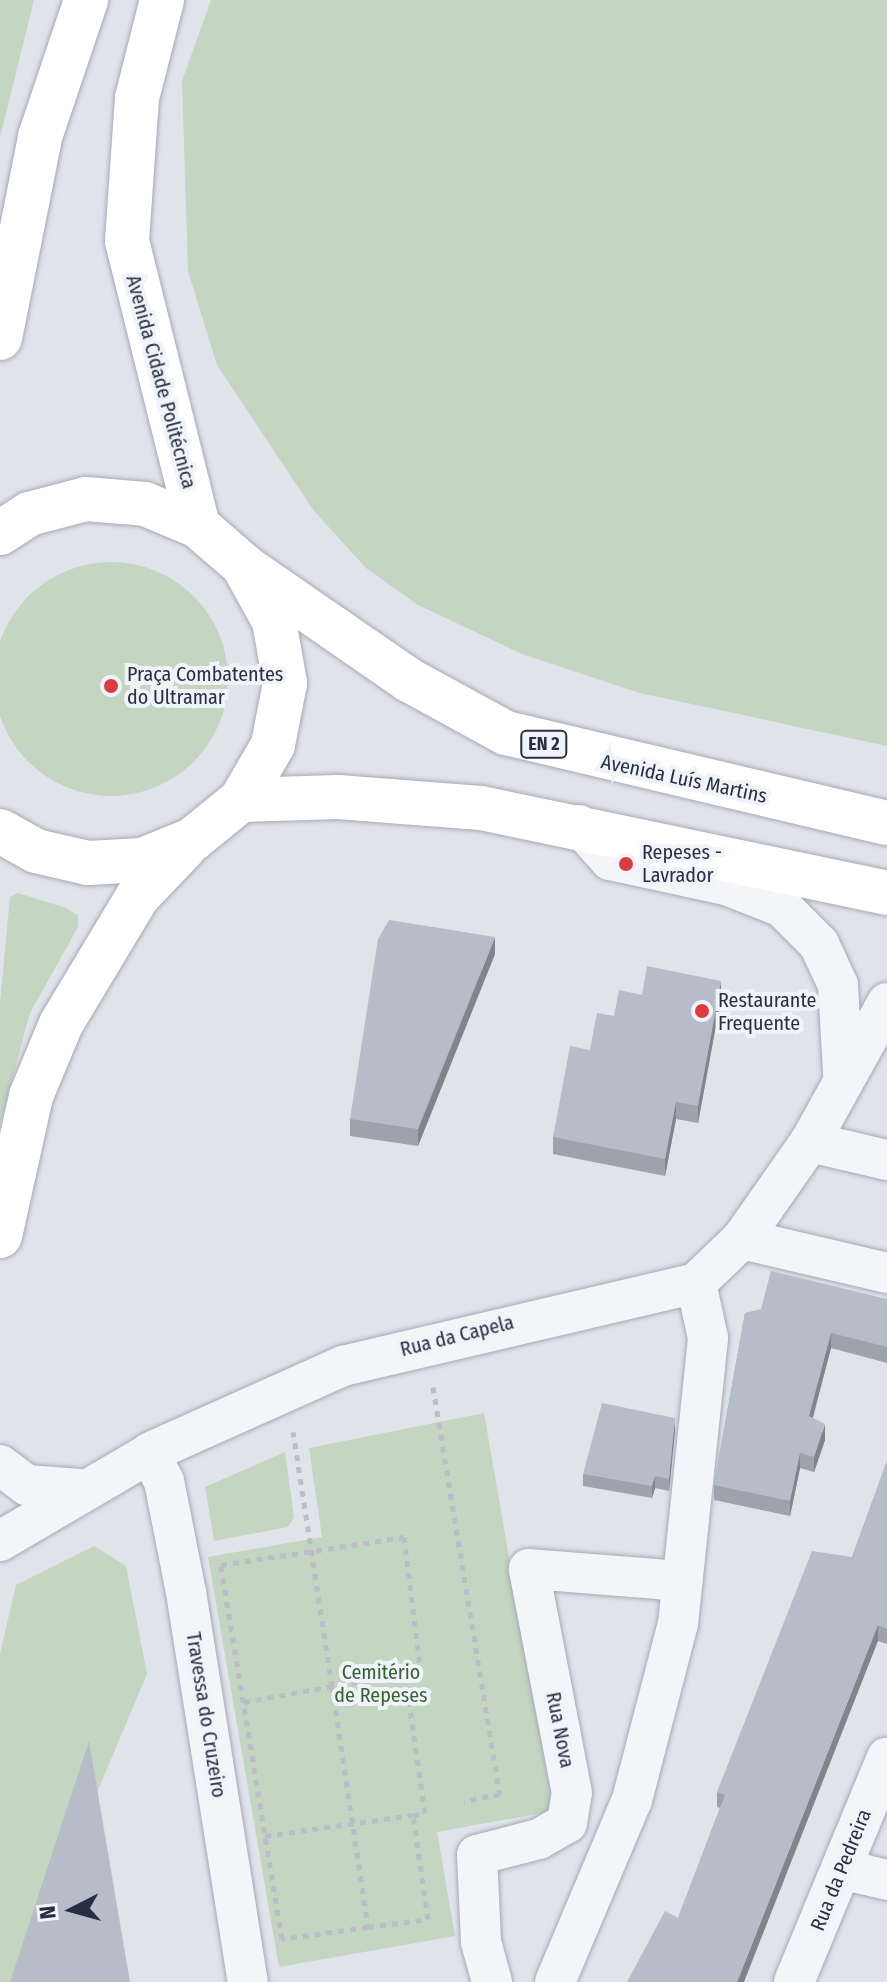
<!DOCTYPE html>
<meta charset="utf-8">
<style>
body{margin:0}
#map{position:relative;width:887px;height:1982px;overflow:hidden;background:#e1e3eb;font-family:"Fira Sans Condensed",sans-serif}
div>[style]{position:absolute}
.green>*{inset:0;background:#c4d5c1}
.round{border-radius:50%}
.path>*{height:5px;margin-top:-2.5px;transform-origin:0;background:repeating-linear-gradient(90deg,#bbbec6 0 6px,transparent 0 12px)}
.roads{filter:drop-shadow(0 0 2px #a6a9b6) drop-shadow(0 0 2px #a6a9b6)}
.street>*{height:40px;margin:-20px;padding:0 20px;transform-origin:20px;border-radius:20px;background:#f4f5f8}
.primary>*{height:44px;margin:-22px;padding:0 22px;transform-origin:22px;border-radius:22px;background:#fff}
.wall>*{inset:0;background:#9da2ad}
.shaded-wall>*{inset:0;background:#80848d}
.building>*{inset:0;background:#b7bcc9}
.dots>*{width:22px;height:22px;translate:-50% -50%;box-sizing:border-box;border:4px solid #f0f3f8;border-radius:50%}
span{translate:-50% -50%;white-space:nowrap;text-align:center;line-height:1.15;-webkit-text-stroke:8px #f0f3f8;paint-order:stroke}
.shield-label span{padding:2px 6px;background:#f0f3f8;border:2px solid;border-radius:6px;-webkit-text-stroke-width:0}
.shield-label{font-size:18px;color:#282f44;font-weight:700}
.street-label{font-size:20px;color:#282f44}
.poi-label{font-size:20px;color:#282f44}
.left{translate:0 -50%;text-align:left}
.park-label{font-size:20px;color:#376034}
.north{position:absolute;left:32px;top:1870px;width:80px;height:80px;-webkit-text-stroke:6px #f0f3f8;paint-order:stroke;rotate:264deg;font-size:22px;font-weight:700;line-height:32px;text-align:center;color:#282f44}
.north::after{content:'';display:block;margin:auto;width:28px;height:36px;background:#282f44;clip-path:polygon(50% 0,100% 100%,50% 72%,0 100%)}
</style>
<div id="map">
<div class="green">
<div style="clip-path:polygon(0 0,34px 0,0 138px)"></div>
<div style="clip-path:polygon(211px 0,887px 0,887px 746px,640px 693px,522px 654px,418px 605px,366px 568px,314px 511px,217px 365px,188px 271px,182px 81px)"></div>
<div class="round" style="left:-6px;top:562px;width:234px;height:234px"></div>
<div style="clip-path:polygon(18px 893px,66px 908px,78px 915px,78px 927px,30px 1013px,0 1124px,0 1003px,10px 897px)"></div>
<div style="clip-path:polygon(484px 1413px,553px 1811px,437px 1832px,455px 1936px,279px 1967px,208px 1557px,322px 1537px,309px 1448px)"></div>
<div style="clip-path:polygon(285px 1452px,294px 1517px,288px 1527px,214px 1541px,205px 1487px)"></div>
<div style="clip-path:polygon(94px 1546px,126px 1566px,147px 1674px,17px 1982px,0 1982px,0 1654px,16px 1585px)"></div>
</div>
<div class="path">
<div style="left:433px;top:1387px;width:412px;rotate:80.7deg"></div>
<div style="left:500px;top:1794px;width:37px;rotate:169deg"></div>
<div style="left:404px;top:1537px;width:130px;rotate:82.9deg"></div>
<div style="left:420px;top:1666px;width:17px;rotate:173deg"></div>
<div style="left:403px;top:1668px;width:7px;rotate:74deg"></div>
<div style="left:405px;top:1675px;width:74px;rotate:171.4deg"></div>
<div style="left:332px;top:1686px;width:244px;rotate:81.5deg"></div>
<div style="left:368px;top:1927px;width:87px;rotate:172.1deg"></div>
<div style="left:282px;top:1939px;width:379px;rotate:-99.3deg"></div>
<div style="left:221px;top:1565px;width:185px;rotate:-8.7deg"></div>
<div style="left:244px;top:1702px;width:89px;rotate:-10.3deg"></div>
<div style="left:332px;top:1686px;width:257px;rotate:-98.7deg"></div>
<div style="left:265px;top:1836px;width:149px;rotate:-8.1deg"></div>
<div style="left:368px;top:1927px;width:61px;rotate:-7.6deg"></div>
<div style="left:428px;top:1919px;width:105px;rotate:-98.2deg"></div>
<div style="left:413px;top:1815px;width:12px;rotate:-9deg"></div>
<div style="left:425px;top:1813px;width:139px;rotate:-98.2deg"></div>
</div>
<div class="roads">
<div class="street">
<div style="left:579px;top:825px;width:47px;rotate:48.5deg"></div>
<div style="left:610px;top:860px;width:119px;rotate:12.2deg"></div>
<div style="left:726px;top:885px;width:60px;rotate:21.4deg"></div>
<div style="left:782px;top:907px;width:52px;rotate:45deg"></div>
<div style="left:819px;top:944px;width:45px;rotate:65.1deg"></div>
<div style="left:838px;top:985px;width:88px;rotate:86.7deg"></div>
<div style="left:810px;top:1142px;width:79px;rotate:13.2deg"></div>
<div style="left:742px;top:1239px;width:149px;rotate:13.2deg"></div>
<div style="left:149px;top:1453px;width:32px;rotate:62deg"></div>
<div style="left:164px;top:1481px;width:113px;rotate:78.8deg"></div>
<div style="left:186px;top:1592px;width:395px;rotate:81deg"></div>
<div style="left:0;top:1465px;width:34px;rotate:37deg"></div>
<div style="left:27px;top:1485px;width:53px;rotate:4.3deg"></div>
<div style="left:0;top:1541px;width:180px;rotate:-30.4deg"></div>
<div style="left:155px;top:1450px;width:206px;rotate:-24.1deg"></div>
<div style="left:343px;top:1366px;width:363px;rotate:-13.2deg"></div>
<div style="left:696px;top:1283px;width:64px;rotate:-43.7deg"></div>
<div style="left:742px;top:1239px;width:118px;rotate:-55deg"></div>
<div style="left:810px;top:1142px;width:159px;rotate:-61deg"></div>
<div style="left:841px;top:1869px;width:47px;rotate:13.4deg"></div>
<div style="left:492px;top:1982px;width:41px;rotate:-105.4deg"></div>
<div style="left:481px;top:1942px;width:87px;rotate:-92.6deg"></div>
<div style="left:477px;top:1855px;width:64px;rotate:-14.5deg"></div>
<div style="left:539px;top:1839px;width:32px;rotate:-30deg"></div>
<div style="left:567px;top:1823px;width:30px;rotate:-81deg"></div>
<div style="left:572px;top:1793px;width:228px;rotate:-100.9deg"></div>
<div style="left:529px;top:1569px;width:154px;rotate:4.5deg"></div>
<div style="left:555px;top:1982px;width:198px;rotate:-67.1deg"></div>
<div style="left:632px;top:1800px;width:182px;rotate:-75.4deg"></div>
<div style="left:678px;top:1624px;width:288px;rotate:-84deg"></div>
<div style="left:708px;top:1338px;width:56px;rotate:-102.3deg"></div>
<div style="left:794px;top:1982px;width:243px;rotate:-67.5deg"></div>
</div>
<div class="primary">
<div style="left:162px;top:0;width:101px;rotate:104.3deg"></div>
<div style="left:137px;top:98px;width:143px;rotate:94deg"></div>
<div style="left:127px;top:241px;width:294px;rotate:76deg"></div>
<div style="left:0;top:338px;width:205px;rotate:-78.7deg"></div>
<div style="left:40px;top:137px;width:145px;rotate:-71.4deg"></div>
<div style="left:0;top:533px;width:35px;rotate:-33deg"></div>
<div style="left:29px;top:514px;width:59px;rotate:-14.7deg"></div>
<div style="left:86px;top:499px;width:59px;rotate:4.8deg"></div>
<div style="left:145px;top:504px;width:57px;rotate:22.5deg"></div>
<div style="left:198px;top:526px;width:60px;rotate:40.9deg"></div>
<div style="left:243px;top:565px;width:64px;rotate:61deg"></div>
<div style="left:274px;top:621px;width:63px;rotate:79.9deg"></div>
<div style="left:285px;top:683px;width:63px;rotate:101deg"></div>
<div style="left:273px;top:745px;width:64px;rotate:120.2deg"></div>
<div style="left:241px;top:800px;width:63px;rotate:140.8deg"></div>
<div style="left:192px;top:840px;width:54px;rotate:158.2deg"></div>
<div style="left:142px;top:860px;width:54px;rotate:176.8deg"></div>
<div style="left:88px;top:863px;width:53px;rotate:-167deg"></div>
<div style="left:36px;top:851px;width:41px;rotate:-150.9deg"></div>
<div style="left:248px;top:569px;width:196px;rotate:34.6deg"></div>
<div style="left:409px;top:680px;width:111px;rotate:28.7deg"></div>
<div style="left:506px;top:733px;width:391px;rotate:13.3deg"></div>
<div style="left:241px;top:800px;width:97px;rotate:-1.8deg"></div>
<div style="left:338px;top:797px;width:143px;rotate:4.4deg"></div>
<div style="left:481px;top:808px;width:415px;rotate:11.8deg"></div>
<div style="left:0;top:1236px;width:143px;rotate:-77.5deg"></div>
<div style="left:31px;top:1096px;width:78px;rotate:-67.4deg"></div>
<div style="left:61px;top:1024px;width:149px;rotate:-59deg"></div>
<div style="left:138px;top:896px;width:66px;rotate:-46.2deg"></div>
</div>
</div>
<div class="wall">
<div style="clip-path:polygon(495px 954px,418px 1146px,350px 1136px,350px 1119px)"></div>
<div style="clip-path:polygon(642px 995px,721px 998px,698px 1123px,676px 1119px,665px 1176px,553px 1154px,553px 1137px,590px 1050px,614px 1016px)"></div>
<div style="clip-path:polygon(887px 1299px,887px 1363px,831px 1348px,813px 1418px,825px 1440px,814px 1472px,800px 1468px,790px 1516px,714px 1500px,714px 1485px,745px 1313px)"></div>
<div style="clip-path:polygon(675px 1431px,669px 1491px,655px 1488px,652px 1498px,583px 1486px,583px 1474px)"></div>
<div style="clip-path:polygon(887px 1461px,887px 1644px,878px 1641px,678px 1918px,720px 1808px,717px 1807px,717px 1792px,852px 1557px)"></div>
</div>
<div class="shaded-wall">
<div style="clip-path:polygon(495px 937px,495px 954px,418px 1146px,418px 1129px)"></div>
<div style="clip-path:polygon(721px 981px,721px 998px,698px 1123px,698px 1106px)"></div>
<div style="clip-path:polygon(676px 1102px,676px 1119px,665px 1176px,665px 1159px)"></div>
<div style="clip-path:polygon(831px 1333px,831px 1348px,809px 1431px,809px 1416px)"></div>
<div style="clip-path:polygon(675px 1418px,675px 1431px,669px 1491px,669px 1479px)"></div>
<div style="clip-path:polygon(825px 1424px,825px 1440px,814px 1472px,814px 1457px)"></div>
<div style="clip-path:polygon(800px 1453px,800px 1468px,790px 1516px,790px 1501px)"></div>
<div style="clip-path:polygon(655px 1476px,655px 1488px,652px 1498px,652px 1486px)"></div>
<div style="clip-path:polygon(878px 1625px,878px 1641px,744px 1982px,737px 1982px)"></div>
</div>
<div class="building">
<div style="clip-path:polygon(389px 920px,495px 937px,418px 1129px,350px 1119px,378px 939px)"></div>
<div style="clip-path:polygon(647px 966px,721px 981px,698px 1106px,676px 1102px,665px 1159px,553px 1137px,570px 1046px,590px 1050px,597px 1013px,614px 1016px,619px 990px,642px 995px)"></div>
<div style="clip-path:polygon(771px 1271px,887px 1299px,887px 1347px,831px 1333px,809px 1416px,825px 1424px,814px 1457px,800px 1453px,790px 1501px,714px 1485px,745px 1313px,761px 1309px)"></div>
<div style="clip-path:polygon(602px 1403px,675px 1418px,669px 1479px,655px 1476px,652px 1486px,583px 1474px)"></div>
<div style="clip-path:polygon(887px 1461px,887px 1629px,878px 1625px,737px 1982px,627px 1982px,665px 1911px,678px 1918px,725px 1795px,717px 1792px,812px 1551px,852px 1557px)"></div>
<div style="clip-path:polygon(89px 1741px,130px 1982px,10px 1982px)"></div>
</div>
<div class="dots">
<div style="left:111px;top:686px;background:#d93c43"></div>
<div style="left:626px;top:864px;background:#d93c43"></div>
<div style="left:702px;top:1011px;background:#d93c43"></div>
</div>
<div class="shield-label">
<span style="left:544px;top:744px">EN 2</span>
</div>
<div class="street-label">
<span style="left:161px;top:382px;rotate:75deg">Avenida Cidade Politécnica</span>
<span style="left:684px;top:779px;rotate:12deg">Avenida Luís Martins</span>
<span style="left:457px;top:1336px;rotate:-14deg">Rua da Capela</span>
<span style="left:206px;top:1715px;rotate:81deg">Travessa do Cruzeiro</span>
<span style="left:560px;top:1730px;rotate:79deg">Rua Nova</span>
<span style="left:841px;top:1870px;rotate:-68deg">Rua da Pedreira</span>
</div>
<div class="poi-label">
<span class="left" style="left:127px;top:686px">Praça Combatentes<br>do Ultramar</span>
<span class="left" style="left:642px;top:864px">Repeses -<br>Lavrador</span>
<span class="left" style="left:718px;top:1012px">Restaurante<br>Frequente</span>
</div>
<div class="park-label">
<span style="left:381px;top:1684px">Cemitério<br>de Repeses</span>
</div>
<div class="north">N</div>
</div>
